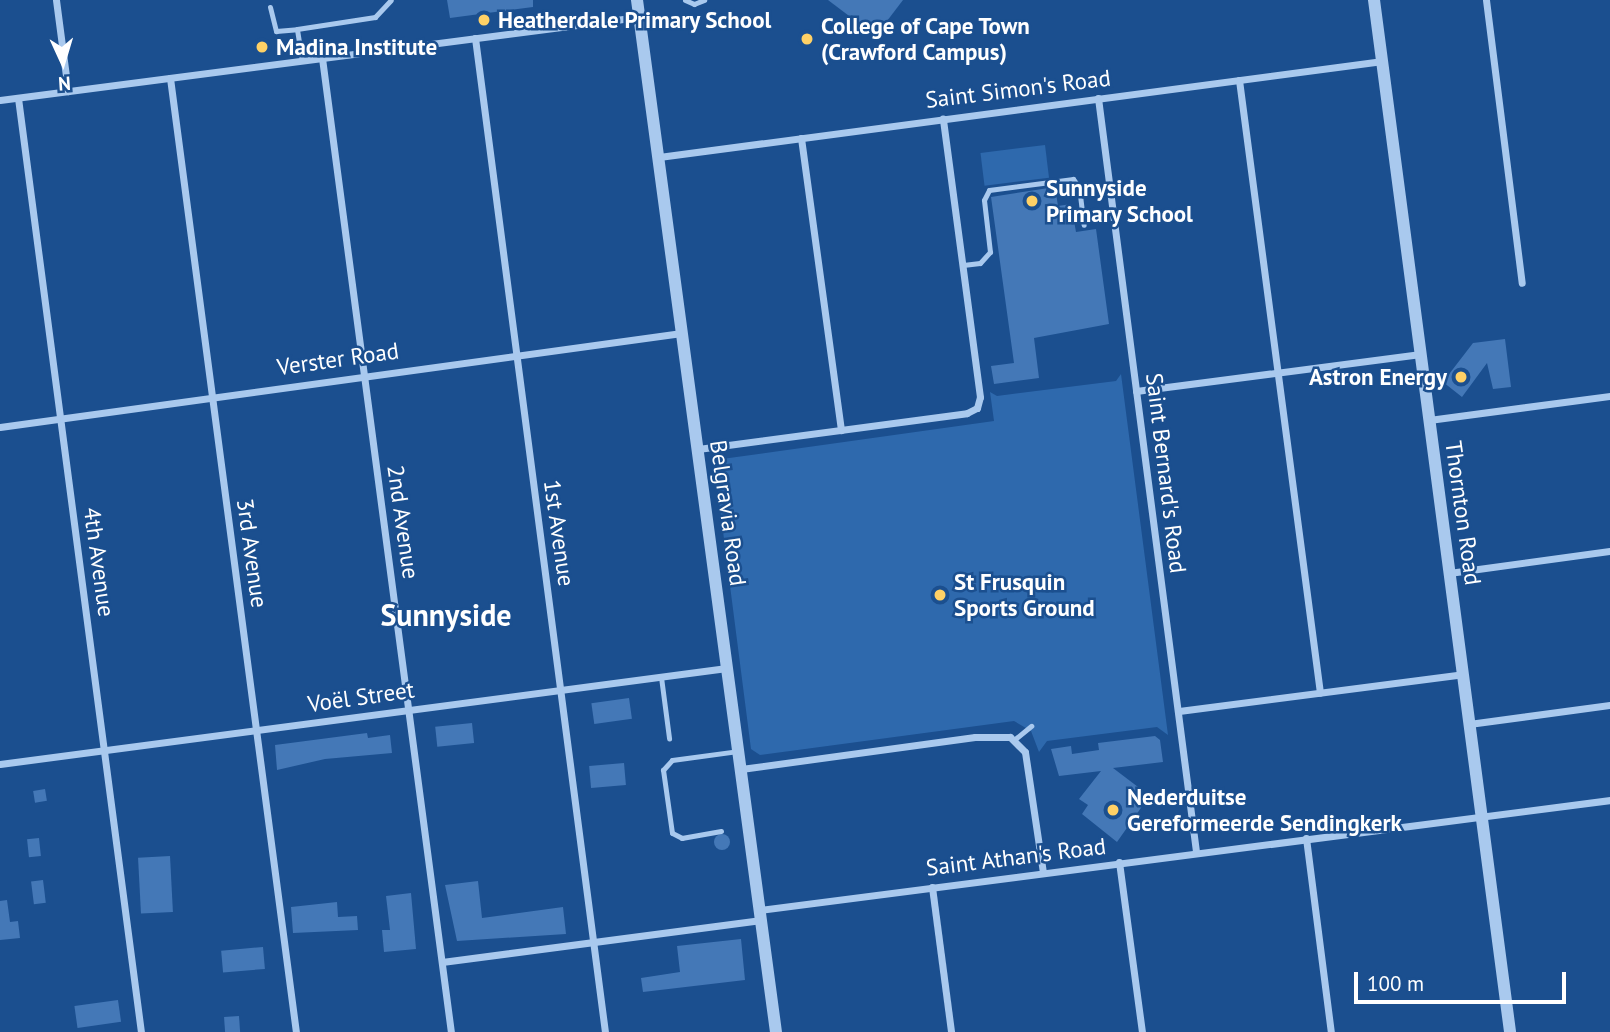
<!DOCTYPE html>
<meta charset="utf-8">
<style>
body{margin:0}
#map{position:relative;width:1610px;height:1032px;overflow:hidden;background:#1b4f8f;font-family:"PT Sans",sans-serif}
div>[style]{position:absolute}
.green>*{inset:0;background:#2e69ad;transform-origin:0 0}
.building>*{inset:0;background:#4478b7;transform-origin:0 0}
.round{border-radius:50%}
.service>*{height:5px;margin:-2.5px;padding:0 2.5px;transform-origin:2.5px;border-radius:2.5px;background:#a9c9ee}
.minor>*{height:7px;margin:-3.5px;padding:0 3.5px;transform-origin:3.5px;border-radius:3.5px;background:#a9c9ee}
.tertiary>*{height:12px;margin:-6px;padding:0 6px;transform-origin:6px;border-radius:6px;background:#a9c9ee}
.dots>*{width:19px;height:19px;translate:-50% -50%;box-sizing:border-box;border:4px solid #1b4f8f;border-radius:50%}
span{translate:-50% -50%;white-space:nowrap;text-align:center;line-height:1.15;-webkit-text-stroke:5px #1b4f8f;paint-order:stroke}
.poi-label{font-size:23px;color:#fff;font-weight:700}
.left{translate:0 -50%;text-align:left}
.right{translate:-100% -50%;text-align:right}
.street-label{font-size:23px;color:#fff}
.district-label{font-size:30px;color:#fff;font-weight:700}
.north{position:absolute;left:28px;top:28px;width:70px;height:70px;-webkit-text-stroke:5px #1b4f8f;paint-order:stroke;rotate:176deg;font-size:19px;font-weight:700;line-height:28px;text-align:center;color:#fff}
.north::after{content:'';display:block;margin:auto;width:24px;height:32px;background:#fff;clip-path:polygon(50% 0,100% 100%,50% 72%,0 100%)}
.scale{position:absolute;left:1354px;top:972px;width:212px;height:32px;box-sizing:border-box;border:4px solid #fff;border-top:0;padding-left:9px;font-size:21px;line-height:24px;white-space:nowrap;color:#fff;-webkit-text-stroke:5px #1b4f8f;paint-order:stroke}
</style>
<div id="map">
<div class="green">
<div style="left:1045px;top:145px;width:33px;height:65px;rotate:83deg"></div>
<div style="clip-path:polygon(1121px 374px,1168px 735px,1157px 727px,1047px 741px,1039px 752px,1031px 731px,1014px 721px,760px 755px,751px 749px,715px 469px,722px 459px,994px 421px,990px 392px,997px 396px,1116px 381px)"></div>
</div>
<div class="building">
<div style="clip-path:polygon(447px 0,533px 0,533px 7px,450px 18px)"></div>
<div style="clip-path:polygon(828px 0,903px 0,887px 21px,861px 25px)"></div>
<div style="clip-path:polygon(1055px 187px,1058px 206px,1071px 204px,1076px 232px,1096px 229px,1109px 324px,1034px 338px,1039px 378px,994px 384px,991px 366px,1014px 363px,991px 197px)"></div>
<div style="clip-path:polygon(1505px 339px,1511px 387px,1493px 389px,1487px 363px,1462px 397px,1443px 382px,1473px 343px)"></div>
<div style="left:629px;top:698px;width:21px;height:38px;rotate:82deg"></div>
<div style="left:472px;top:723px;width:20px;height:37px;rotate:84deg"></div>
<div style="clip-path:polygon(367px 733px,368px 738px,390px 735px,392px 753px,325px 759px,277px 770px,275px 745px)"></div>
<div style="clip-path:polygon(1155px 736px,1160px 740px,1163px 762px,1113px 768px,1142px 790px,1135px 799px,1143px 805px,1117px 842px,1082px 814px,1088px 805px,1079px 799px,1101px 771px,1059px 776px,1051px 749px,1071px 746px,1072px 754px,1099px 750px,1098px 743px)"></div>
<div style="left:624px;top:763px;width:22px;height:35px;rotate:85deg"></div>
<div style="left:45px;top:789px;width:12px;height:12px;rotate:81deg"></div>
<div class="round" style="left:714px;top:834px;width:16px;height:16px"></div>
<div style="left:39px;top:838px;width:18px;height:12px;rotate:84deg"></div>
<div style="left:170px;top:856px;width:56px;height:32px;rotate:87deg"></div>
<div style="left:43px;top:880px;width:23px;height:12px;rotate:83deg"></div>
<div style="clip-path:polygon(478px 881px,482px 918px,563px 907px,566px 934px,457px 941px,445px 885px)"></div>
<div style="clip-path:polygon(411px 893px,416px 949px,384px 952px,382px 930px,390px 930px,386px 896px)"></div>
<div style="clip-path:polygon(7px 900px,10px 922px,18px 921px,20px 938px,0 940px,0 901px)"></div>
<div style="clip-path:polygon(337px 902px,338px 917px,357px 916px,358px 930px,293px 933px,291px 907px)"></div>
<div style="clip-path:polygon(741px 939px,745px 980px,643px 992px,641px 978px,680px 972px,677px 946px)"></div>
<div style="left:263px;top:947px;width:22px;height:42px;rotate:85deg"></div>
<div style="left:118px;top:1000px;width:22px;height:44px;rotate:82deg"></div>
<div style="left:239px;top:1016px;width:16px;height:15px;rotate:86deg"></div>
</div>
<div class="service">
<div style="left:685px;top:0;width:10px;rotate:24deg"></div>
<div style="left:694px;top:4px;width:11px;rotate:-22deg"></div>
<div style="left:270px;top:7px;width:25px;rotate:76deg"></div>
<div style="left:276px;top:31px;width:21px;rotate:-5deg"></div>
<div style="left:302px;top:61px;width:32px;rotate:-99deg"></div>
<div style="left:297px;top:29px;width:79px;rotate:-8.7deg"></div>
<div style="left:375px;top:17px;width:23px;rotate:-47deg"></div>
<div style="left:963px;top:265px;width:17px;rotate:-7deg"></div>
<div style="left:980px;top:263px;width:15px;rotate:-48deg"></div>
<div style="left:990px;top:252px;width:52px;rotate:-96.6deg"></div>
<div style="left:984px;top:200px;width:11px;rotate:-63deg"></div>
<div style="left:989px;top:190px;width:85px;rotate:-7.5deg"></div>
<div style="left:1073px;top:179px;width:10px;rotate:53deg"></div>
<div style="left:1079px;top:187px;width:38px;rotate:83deg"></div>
<div style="left:661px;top:677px;width:62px;rotate:82.5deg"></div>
<div style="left:1015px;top:739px;width:21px;rotate:-39deg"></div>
<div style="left:721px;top:831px;width:40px;rotate:170deg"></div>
<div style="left:682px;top:838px;width:11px;rotate:-153deg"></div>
<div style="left:672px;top:833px;width:64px;rotate:-98.1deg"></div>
<div style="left:663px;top:770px;width:13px;rotate:-48deg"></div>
<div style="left:672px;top:760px;width:68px;rotate:-7.7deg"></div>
</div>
<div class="minor">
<div style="left:56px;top:0;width:92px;rotate:82.5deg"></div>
<div style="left:1486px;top:0;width:285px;rotate:82.8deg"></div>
<div style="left:475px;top:38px;width:1002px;rotate:82.55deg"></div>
<div style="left:322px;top:58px;width:983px;rotate:82.46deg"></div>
<div style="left:170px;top:78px;width:962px;rotate:82.48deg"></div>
<div style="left:1239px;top:80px;width:618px;rotate:82.47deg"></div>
<div style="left:18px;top:98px;width:942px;rotate:82.5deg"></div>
<div style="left:1098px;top:98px;width:760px;rotate:82.59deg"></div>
<div style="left:0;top:100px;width:644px;rotate:-7.4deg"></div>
<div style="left:801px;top:138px;width:295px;rotate:82.2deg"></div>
<div style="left:659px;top:157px;width:730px;rotate:-7.55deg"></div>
<div style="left:1136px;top:391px;width:287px;rotate:-7.4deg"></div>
<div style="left:1429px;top:420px;width:183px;rotate:-7.6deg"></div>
<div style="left:0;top:427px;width:688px;rotate:-7.85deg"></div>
<div style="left:698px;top:449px;width:271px;rotate:-7.6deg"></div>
<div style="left:967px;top:413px;width:11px;rotate:-27deg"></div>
<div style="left:977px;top:408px;width:11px;rotate:-75deg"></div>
<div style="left:980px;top:397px;width:281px;rotate:-97.6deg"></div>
<div style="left:1449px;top:573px;width:162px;rotate:-7.8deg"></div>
<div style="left:1179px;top:711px;width:286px;rotate:-7.4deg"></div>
<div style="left:1469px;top:724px;width:142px;rotate:-7.7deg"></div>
<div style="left:0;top:764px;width:733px;rotate:-7.52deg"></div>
<div style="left:741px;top:769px;width:236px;rotate:-7.8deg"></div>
<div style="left:975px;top:737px;width:35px"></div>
<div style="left:1010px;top:737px;width:21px;rotate:45deg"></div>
<div style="left:1025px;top:752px;width:121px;rotate:81.5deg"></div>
<div style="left:1306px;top:838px;width:196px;rotate:82.7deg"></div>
<div style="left:1119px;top:862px;width:172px;rotate:82.3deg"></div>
<div style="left:932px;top:887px;width:146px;rotate:82.5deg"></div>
<div style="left:760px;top:910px;width:857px;rotate:-7.37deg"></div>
<div style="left:442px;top:962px;width:322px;rotate:-7.5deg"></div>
</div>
<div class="tertiary">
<div style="left:637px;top:0;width:1041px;rotate:82.33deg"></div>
<div style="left:1374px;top:0;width:1041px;rotate:82.49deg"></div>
</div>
<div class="dots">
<div style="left:484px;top:20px;background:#ffd166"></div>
<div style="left:807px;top:39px;background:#ffd166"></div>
<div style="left:262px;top:47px;background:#ffd166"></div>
<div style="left:1032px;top:201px;background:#ffd166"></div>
<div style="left:1461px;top:377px;background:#ffd166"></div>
<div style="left:940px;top:595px;background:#ffd166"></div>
<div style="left:1113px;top:810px;background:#ffd166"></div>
</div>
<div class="poi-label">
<span class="left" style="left:498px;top:20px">Heatherdale Primary School</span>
<span class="left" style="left:821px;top:39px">College of Cape Town<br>(Crawford Campus)</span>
<span class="left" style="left:276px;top:47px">Madina Institute</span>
<span class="left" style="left:1046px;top:201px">Sunnyside<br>Primary School</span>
<span class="right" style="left:1447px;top:377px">Astron Energy</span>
<span class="left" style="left:954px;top:595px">St Frusquin<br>Sports Ground</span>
<span class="left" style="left:1127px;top:810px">Nederduitse<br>Gereformeerde Sendingkerk</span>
</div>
<div class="street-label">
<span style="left:1018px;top:89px;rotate:-7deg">Saint Simon's Road</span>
<span style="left:338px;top:359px;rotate:-8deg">Verster Road</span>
<span style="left:1166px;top:473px;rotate:83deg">Saint Bernard's Road</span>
<span style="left:728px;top:513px;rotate:82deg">Belgravia Road</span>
<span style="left:1463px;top:513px;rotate:82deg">Thornton Road</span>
<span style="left:403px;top:522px;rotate:82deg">2nd Avenue</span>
<span style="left:559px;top:533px;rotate:82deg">1st Avenue</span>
<span style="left:252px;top:553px;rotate:82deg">3rd Avenue</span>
<span style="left:99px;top:562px;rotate:82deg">4th Avenue</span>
<span style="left:361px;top:697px;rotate:-8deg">Voël Street</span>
<span style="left:1016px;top:857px;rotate:-7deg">Saint Athan's Road</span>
</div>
<div class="district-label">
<span style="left:446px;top:615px">Sunnyside</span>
</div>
<div class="north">N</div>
<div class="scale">100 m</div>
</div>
